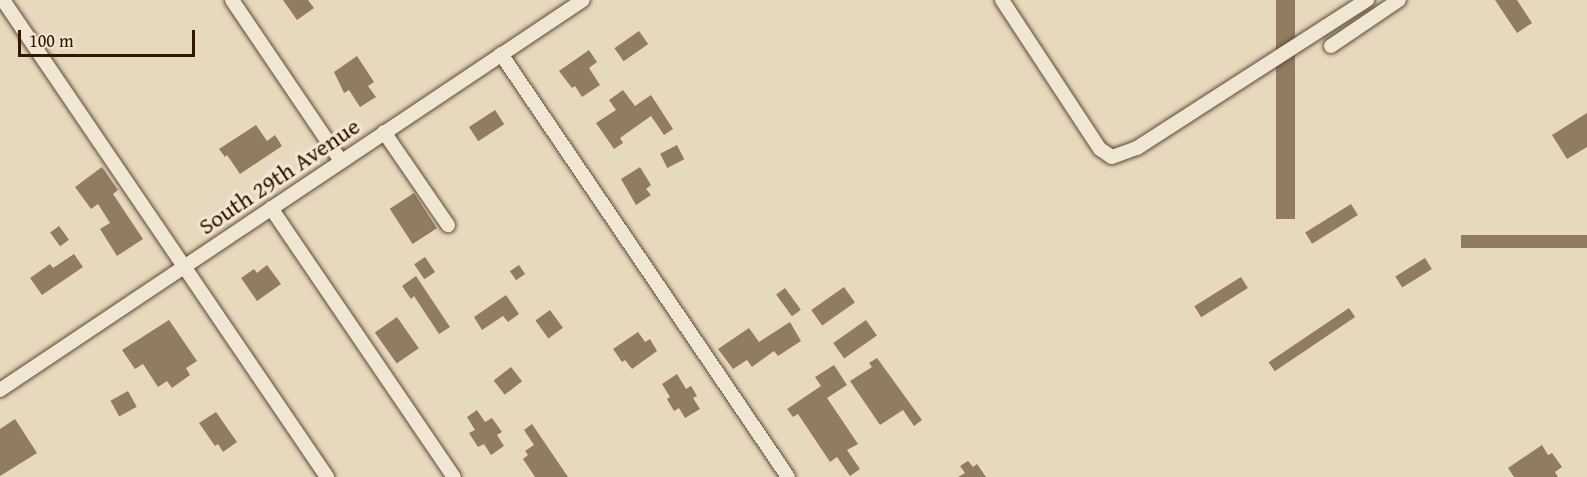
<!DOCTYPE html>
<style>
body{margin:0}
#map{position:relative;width:1587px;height:477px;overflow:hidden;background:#e7d9bd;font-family:"Gentium Book Plus",serif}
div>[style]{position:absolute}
.building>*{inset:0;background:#917c63;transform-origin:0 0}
.roads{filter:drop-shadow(0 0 2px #604831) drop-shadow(0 0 2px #604831)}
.minor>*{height:14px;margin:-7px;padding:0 7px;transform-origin:7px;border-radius:7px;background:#efe6d4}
span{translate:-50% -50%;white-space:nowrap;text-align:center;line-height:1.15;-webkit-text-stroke:6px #efe6d4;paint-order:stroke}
.street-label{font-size:24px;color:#331702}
.scale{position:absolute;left:18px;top:30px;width:177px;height:27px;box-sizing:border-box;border:3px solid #331702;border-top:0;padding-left:8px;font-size:18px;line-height:21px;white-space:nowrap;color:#331702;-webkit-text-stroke:4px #efe6d4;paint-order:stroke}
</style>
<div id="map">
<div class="building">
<div style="clip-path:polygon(283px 0,308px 0,314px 8px,297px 20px)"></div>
<div style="left:1276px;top:0;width:19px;height:219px"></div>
<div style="clip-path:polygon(1495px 0,1517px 0,1532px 23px,1517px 33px)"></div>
<div style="left:639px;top:31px;width:16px;height:30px;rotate:55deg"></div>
<div style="clip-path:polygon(589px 50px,597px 62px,589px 68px,600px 85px,582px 97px,575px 86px,572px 88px,559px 71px)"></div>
<div style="clip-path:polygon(357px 56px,374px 82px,368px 86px,376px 97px,360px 107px,349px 90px,344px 93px,334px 72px)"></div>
<div style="clip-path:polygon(623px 90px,635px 106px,651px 95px,673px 129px,664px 135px,651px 116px,620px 138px,623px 143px,614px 149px,596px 123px,616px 110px,609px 100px)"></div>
<div style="left:495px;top:110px;width:17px;height:31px;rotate:57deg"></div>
<div style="clip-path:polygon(1587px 113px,1587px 147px,1567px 159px,1552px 135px)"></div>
<div style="clip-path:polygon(256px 125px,267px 141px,275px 135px,282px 146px,240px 174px,227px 155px,225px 157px,219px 149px)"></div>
<div style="left:677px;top:145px;width:16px;height:19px;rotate:63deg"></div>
<div style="clip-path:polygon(102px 167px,118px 190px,113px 194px,143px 239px,117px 256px,100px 229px,110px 223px,98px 204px,91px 209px,75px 187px)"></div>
<div style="clip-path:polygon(640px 167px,651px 185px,646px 189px,651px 195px,636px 205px,621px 179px)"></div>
<div style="left:414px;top:193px;width:42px;height:29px;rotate:57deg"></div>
<div style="left:1351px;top:204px;width:13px;height:54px;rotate:58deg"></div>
<div style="left:59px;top:226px;width:17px;height:11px;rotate:54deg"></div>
<div style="left:1587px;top:235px;width:13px;height:126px;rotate:90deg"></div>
<div style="clip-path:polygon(74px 254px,83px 267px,42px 295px,30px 278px,50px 264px,53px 268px)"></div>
<div style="left:425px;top:257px;width:18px;height:13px;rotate:56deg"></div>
<div style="left:1425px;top:258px;width:13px;height:35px;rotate:58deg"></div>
<div style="clip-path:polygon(267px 265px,281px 284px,257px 301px,241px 278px,254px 269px,257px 273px)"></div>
<div style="left:519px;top:265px;width:11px;height:11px;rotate:56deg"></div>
<div style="clip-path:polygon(416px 276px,450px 327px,439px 334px,414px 296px,411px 299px,402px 286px)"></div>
<div style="left:1241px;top:277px;width:13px;height:55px;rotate:58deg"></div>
<div style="left:844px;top:287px;width:19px;height:40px;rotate:55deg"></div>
<div style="left:785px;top:288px;width:27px;height:11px;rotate:54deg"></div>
<div style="clip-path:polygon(506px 295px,519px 314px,508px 322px,503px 316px,482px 330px,474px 317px)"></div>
<div style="left:1349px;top:308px;width:11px;height:97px;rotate:56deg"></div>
<div style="left:550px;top:310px;width:22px;height:18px;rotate:54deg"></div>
<div style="left:397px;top:317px;width:38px;height:27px;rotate:55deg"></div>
<div style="clip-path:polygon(169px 320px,197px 361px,186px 368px,190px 375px,172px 388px,167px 381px,158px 387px,143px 364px,135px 369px,122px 350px)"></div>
<div style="left:866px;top:320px;width:19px;height:40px;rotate:55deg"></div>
<div style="clip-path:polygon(790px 322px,801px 341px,778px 356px,774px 351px,752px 367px,747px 360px,733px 369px,718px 349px,749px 328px,759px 342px)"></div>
<div style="clip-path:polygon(638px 332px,645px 342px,650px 339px,657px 351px,632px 369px,625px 360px,622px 362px,613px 349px)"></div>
<div style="clip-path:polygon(877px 358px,922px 420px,914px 426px,903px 410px,880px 425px,850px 381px,872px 367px,869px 363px)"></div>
<div style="clip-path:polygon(834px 365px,847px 385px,827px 398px,858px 444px,847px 450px,860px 469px,850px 476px,837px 457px,830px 462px,798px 414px,793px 417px,787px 409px,821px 386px,815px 377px)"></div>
<div style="left:511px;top:367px;width:18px;height:22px;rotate:52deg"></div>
<div style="clip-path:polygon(677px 374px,686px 389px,691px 386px,697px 396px,693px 398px,700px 409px,685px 418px,679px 408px,674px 411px,667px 399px,670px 397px,662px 384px)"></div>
<div style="left:128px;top:391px;width:18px;height:20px;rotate:61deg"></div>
<div style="clip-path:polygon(477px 410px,485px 422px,492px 418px,502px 432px,497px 435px,504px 446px,491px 455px,484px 444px,478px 447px,469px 433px,475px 430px,467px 417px)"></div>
<div style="clip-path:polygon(216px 412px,237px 442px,223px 452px,218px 444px,215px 446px,199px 423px)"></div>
<div style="clip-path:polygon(15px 419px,37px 453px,0 476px,0 429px)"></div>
<div style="clip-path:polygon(532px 424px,568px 477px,535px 477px,523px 459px,528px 455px,525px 451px,534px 445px,524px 430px)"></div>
<div style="clip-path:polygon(1542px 445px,1548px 455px,1552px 453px,1562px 467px,1555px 472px,1558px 477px,1514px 477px,1508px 468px)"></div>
<div style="clip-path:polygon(968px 461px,973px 467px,977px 464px,986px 477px,958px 477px,965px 473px,960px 466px)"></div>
</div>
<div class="roads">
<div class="minor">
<div style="left:3px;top:0;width:577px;rotate:55.81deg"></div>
<div style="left:232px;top:0;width:194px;rotate:55.9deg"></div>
<div style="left:1002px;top:0;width:178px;rotate:56.7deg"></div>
<div style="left:1100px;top:149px;width:14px;rotate:34deg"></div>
<div style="left:1112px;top:157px;width:27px;rotate:-20deg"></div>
<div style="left:1137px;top:148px;width:274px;rotate:-32.8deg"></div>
<div style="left:1331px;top:46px;width:82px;rotate:-34.1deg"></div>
<div style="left:501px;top:54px;width:511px;rotate:55.84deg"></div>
<div style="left:384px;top:132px;width:113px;rotate:55.5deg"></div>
<div style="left:271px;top:208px;width:325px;rotate:55.8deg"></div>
<div style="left:0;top:390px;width:701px;rotate:-33.78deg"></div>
</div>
</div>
<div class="street-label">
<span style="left:279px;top:176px;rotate:-34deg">South 29th Avenue</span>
</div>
<div class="scale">100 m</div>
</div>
